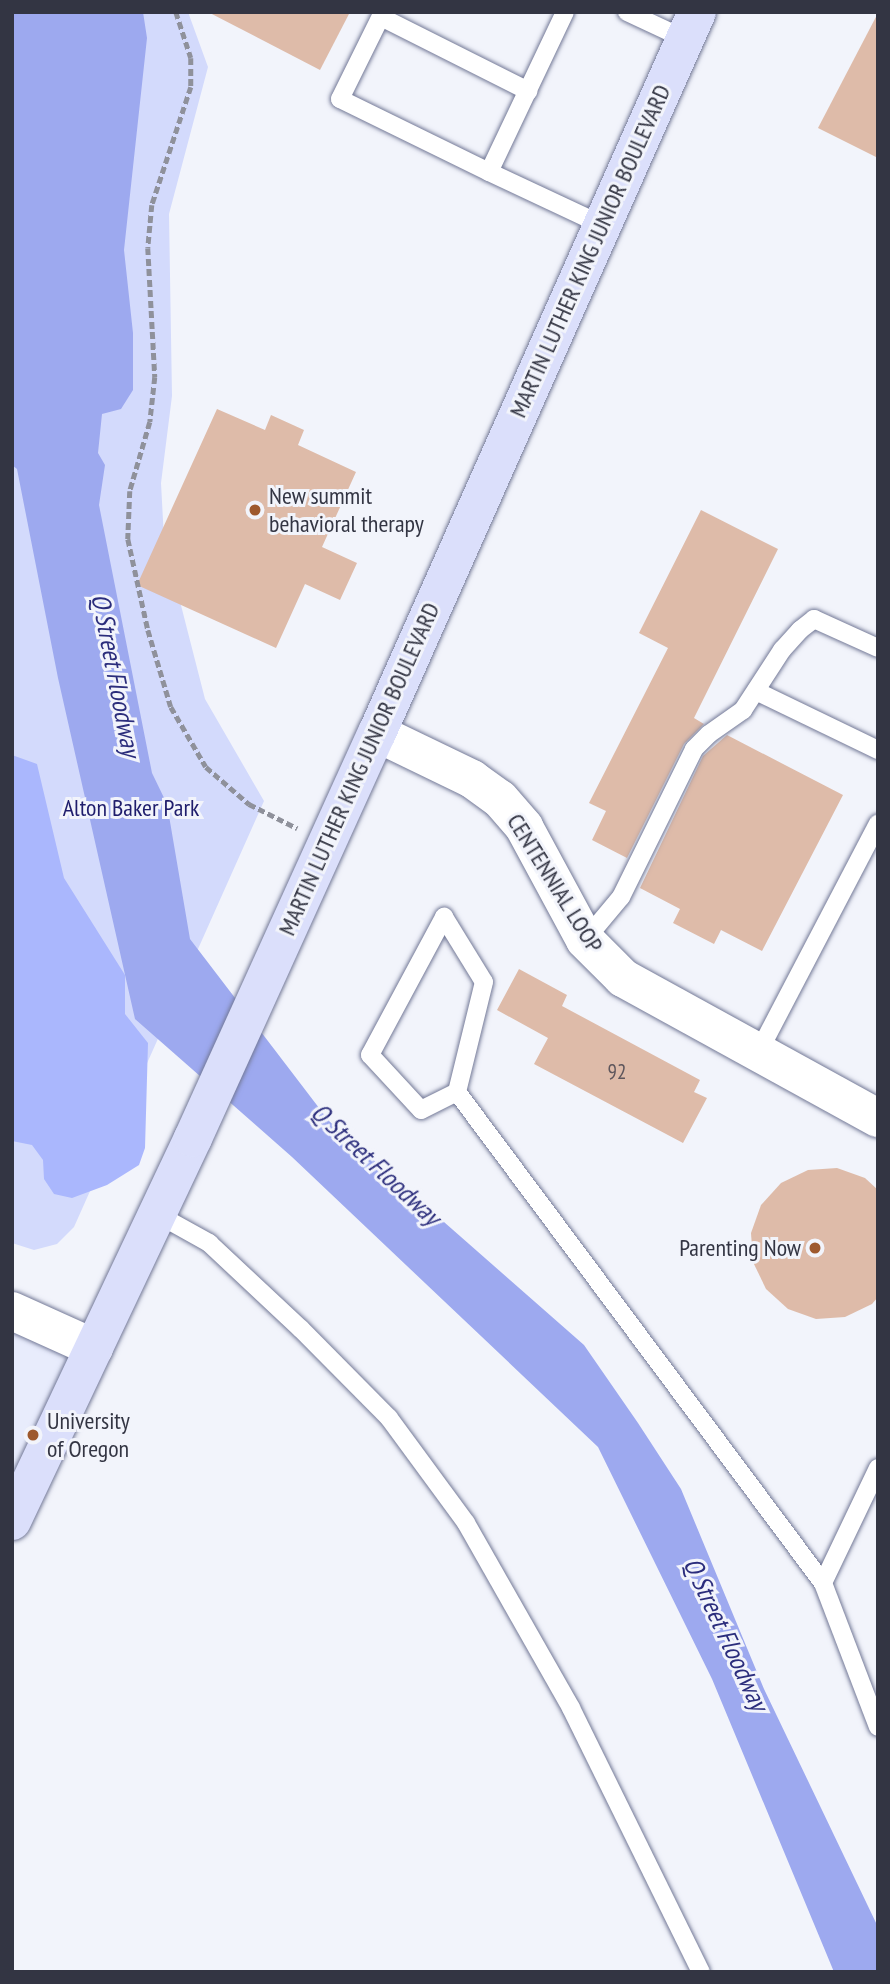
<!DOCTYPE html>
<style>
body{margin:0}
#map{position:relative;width:890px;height:1984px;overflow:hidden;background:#f2f4fb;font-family:"PT Sans Narrow",sans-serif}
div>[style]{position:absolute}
.built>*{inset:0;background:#e8ecfc}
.green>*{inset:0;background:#d3dafc}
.forest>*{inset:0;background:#aab7fd}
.water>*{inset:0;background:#9da9ef}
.building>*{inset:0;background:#debba9}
.path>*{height:4.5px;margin-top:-2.25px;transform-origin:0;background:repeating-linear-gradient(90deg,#8f919b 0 7px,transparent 0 10.5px)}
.roads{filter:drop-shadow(0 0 2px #737997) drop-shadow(0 0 2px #737997)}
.service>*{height:18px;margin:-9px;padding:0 9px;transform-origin:9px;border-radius:9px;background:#fff}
.tertiary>*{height:38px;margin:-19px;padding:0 19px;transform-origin:19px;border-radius:19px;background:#fff}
.secondary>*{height:38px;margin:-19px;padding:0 19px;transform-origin:19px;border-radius:19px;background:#dbdffb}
.dots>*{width:19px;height:19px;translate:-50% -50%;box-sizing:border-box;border:4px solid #f2f4fb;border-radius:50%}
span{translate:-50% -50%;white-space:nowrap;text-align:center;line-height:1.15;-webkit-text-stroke:6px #f2f4fb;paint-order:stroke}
.number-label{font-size:21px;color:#5e565c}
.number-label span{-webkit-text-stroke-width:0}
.street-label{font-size:24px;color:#333543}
.poi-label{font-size:24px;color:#333543}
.left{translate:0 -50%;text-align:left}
.right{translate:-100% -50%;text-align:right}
.park-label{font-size:24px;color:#1f1d6c}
.water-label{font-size:26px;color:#2b2d7c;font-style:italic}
.frame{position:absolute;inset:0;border:14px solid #333543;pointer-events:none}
</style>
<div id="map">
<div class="built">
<div style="clip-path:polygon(12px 1311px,94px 1348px,12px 1521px)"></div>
</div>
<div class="green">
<div style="clip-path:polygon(12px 12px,188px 12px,208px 67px,169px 214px,172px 396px,161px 483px,164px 539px,205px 699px,264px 801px,74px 1227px,57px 1244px,34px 1250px,12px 1243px)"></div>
</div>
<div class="forest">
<div style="clip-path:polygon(12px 755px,37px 764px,64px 878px,125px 975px,125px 1014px,148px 1043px,145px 1148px,139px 1165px,107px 1185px,72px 1198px,54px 1194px,44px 1179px,43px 1160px,32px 1145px,12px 1141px)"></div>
</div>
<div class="water">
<div style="clip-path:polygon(12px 12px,143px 12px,147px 38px,124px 250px,133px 333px,133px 390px,121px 409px,102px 414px,98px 453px,105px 465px,99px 505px,152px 773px,167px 804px,190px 939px,329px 1121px,584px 1345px,638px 1423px,681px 1489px,764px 1689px,878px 1927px,878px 1972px,834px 1972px,712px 1679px,598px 1447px,292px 1157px,135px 1019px,58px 678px,17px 469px,12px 465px)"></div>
</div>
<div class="building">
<div style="clip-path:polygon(208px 12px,350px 12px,320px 70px)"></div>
<div style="clip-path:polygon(878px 13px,878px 158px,818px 128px)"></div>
<div style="clip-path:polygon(217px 409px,265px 430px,271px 415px,304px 430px,298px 445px,356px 472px,322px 547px,357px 563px,340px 600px,305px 584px,276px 648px,137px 585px)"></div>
<div style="clip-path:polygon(701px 510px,778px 549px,694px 718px,704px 724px,684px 744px,627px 858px,592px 840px,606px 811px,589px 803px,668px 648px,639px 633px)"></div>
<div style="clip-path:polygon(727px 735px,843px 795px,762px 951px,721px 930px,714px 944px,673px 923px,680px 909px,640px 888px,703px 756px)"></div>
<div style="clip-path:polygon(519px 969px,567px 995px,562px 1006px,700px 1080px,694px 1092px,707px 1098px,683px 1143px,534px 1064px,548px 1038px,497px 1010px)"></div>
<div style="clip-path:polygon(837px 1168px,865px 1178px,878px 1190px,878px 1297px,872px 1304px,845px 1317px,816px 1319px,788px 1309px,766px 1289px,753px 1262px,751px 1233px,761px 1205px,781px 1183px,808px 1170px)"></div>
</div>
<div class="path">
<div style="left:176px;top:12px;width:48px;rotate:71.9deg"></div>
<div style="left:191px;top:58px;width:29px;rotate:90deg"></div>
<div style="left:191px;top:87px;width:124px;rotate:108.3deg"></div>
<div style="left:152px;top:205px;width:43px;rotate:95.3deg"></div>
<div style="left:148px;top:248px;width:129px;rotate:86.9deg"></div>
<div style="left:155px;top:377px;width:45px;rotate:96.3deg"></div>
<div style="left:150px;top:422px;width:72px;rotate:106.2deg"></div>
<div style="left:130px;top:491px;width:48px;rotate:92.4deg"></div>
<div style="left:128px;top:539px;width:93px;rotate:77.6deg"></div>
<div style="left:148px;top:630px;width:80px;rotate:73.4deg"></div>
<div style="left:171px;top:707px;width:69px;rotate:59.7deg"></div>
<div style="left:206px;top:767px;width:57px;rotate:40.7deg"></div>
<div style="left:249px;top:804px;width:54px;rotate:26.6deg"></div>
</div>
<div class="roads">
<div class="service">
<div style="left:383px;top:12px;width:97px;rotate:116.3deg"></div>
<div style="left:340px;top:99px;width:166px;rotate:26.1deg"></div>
<div style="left:565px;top:12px;width:177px;rotate:115.4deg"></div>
<div style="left:489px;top:172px;width:123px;rotate:25.1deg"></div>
<div style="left:627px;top:12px;width:64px;rotate:25deg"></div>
<div style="left:381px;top:17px;width:165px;rotate:26.7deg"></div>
<div style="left:756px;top:691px;width:136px;rotate:25.8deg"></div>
<div style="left:585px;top:940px;width:56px;rotate:-50.1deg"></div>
<div style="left:621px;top:897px;width:165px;rotate:-63.7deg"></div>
<div style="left:694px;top:749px;width:21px;rotate:-45deg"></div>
<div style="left:709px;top:734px;width:42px;rotate:-35.2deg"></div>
<div style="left:743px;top:710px;width:72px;rotate:-57deg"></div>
<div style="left:782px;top:650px;width:27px;rotate:-48deg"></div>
<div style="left:800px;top:630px;width:18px;rotate:-38deg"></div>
<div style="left:814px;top:619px;width:70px;rotate:24.4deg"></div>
<div style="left:758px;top:1053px;width:259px;rotate:-62.4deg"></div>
<div style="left:457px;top:1092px;width:40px;rotate:153.4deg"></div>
<div style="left:421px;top:1110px;width:75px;rotate:-132.8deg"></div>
<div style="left:370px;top:1055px;width:157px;rotate:-61.8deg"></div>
<div style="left:444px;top:917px;width:76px;rotate:58.4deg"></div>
<div style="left:484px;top:982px;width:113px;rotate:103.8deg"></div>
<div style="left:457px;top:1092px;width:612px;rotate:53.3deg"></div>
<div style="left:157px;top:1214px;width:60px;rotate:29.1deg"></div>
<div style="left:209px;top:1243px;width:126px;rotate:43.1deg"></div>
<div style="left:301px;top:1329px;width:125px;rotate:45.3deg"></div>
<div style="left:389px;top:1418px;width:130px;rotate:53.7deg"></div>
<div style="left:466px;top:1523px;width:213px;rotate:60.4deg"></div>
<div style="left:571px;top:1708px;width:294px;rotate:63.8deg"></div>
<div style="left:878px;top:1468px;width:127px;rotate:115.6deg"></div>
<div style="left:823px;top:1583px;width:154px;rotate:69.1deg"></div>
</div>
<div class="tertiary">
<div style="left:377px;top:733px;width:106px;rotate:25.8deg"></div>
<div style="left:472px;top:779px;width:34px;rotate:36deg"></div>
<div style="left:500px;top:799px;width:37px;rotate:49deg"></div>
<div style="left:524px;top:827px;width:128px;rotate:61.6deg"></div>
<div style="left:585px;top:940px;width:54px;rotate:45deg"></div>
<div style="left:623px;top:978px;width:291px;rotate:28.8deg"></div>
<div style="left:12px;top:1311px;width:90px;rotate:24.3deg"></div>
</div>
<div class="secondary">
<div style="left:12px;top:1521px;width:424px;rotate:-64.7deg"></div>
<div style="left:193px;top:1138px;width:445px;rotate:-65.6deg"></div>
<div style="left:377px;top:733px;width:789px;rotate:-66.07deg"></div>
</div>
</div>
<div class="dots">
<div style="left:255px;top:510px;background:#9e592e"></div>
<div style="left:815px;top:1248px;background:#9e592e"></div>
<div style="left:33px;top:1435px;background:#9e592e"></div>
</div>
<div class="number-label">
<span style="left:617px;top:1072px">92</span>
</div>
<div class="street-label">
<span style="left:590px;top:251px;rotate:-66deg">MARTIN LUTHER KING JUNIOR BOULEVARD</span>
<span style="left:359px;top:769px;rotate:-66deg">MARTIN LUTHER KING JUNIOR BOULEVARD</span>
<span style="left:555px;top:883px;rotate:58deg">CENTENNIAL LOOP</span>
</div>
<div class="poi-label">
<span class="left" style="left:269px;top:510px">New summit<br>behavioral therapy</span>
<span class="right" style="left:801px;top:1248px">Parenting Now</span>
<span class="left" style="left:47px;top:1435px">University<br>of Oregon</span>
</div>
<div class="park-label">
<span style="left:131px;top:808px">Alton Baker Park</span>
</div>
<div class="water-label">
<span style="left:116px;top:675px;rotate:79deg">Q Street Floodway</span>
<span style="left:376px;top:1164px;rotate:43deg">Q Street Floodway</span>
<span style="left:726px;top:1634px;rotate:65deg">Q Street Floodway</span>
</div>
<div class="frame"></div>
</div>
